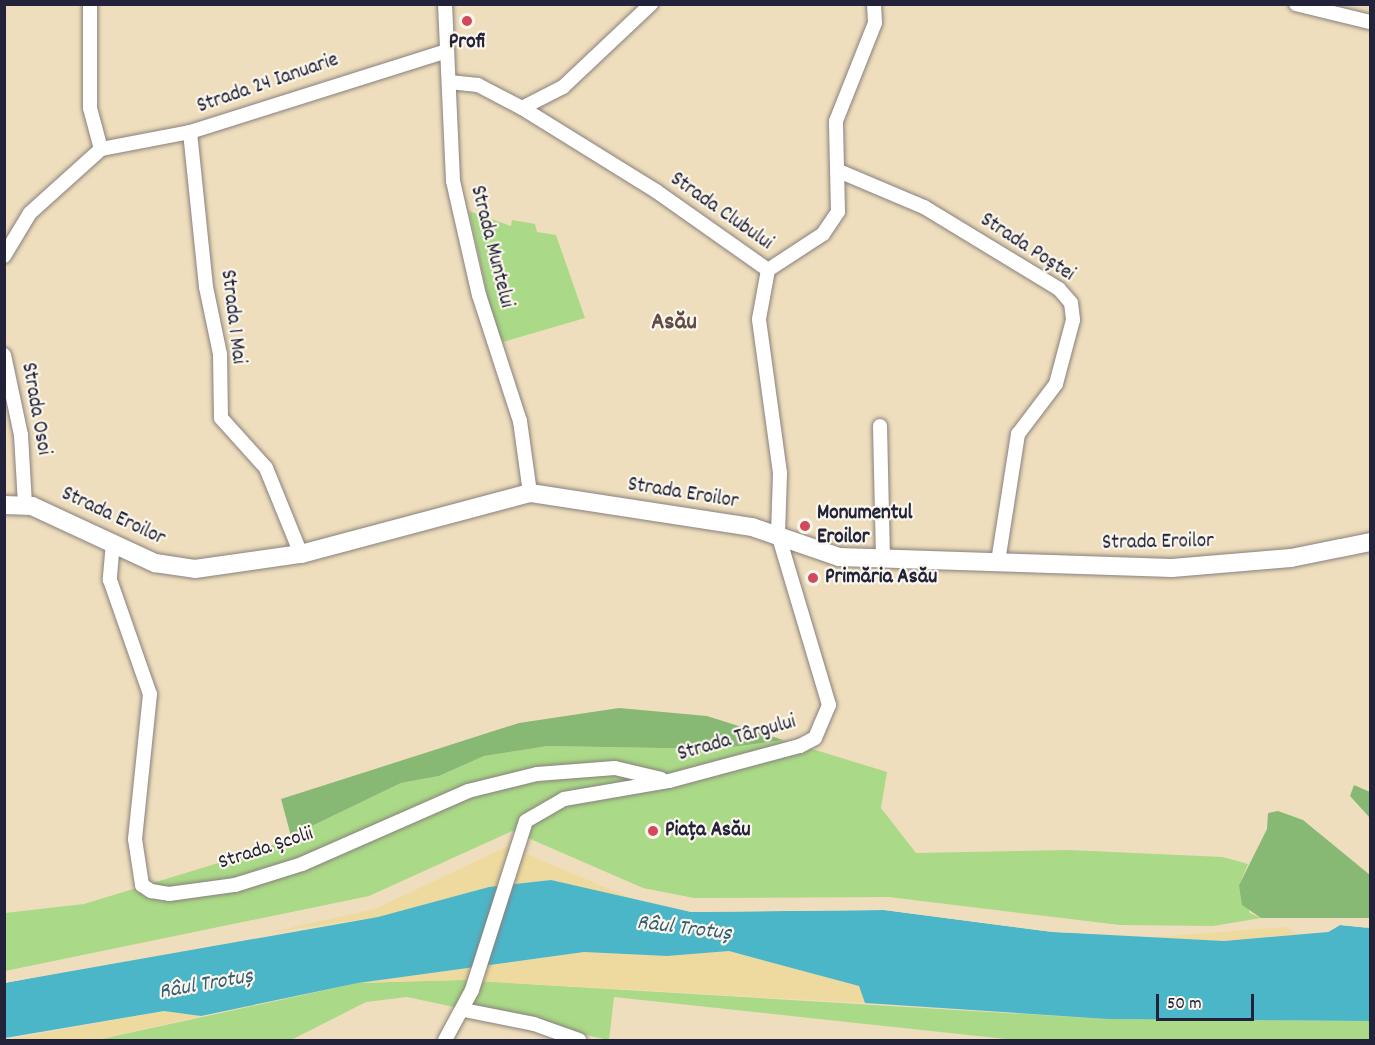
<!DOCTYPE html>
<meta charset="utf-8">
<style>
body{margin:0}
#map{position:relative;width:1375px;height:1045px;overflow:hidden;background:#efdebd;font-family:Dekko,sans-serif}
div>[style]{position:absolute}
.green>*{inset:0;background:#aad987}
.forest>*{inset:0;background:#87b974}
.sand>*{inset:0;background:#eeda9e}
.water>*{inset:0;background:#4bb6c8}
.pier>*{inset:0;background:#efdebd}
.roads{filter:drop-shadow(0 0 2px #88807c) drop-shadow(0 0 2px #88807c)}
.minor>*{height:14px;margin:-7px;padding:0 7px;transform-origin:7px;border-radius:7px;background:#fff}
.major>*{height:18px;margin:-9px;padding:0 9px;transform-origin:9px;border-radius:9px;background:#fff}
.dots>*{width:16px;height:16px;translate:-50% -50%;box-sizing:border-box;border:3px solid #fbf7ec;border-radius:50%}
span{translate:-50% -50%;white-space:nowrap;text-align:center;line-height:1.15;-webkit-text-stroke:4.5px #fbf7ec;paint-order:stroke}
.poi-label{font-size:21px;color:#22223b;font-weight:700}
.left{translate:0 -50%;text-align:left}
.street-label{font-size:21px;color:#22223b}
.water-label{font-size:22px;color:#325d73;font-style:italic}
.quarter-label{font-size:24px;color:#634c48;font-weight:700}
.frame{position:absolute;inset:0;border:6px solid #22223b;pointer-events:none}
.scale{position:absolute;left:1156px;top:994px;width:98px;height:27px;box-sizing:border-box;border:3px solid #22223b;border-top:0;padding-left:8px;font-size:18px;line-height:21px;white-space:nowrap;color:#22223b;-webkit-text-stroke:4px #fbf7ec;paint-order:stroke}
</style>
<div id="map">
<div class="green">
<div style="clip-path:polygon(469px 211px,511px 226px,512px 220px,535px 224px,537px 232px,556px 235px,585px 318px,503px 342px,494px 326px)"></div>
<div style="clip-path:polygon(783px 740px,887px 772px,881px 808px,916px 853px,1068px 850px,1223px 857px,1248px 864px,1239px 885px,1250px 913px,1261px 918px,1213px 926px,1120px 925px,889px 897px,694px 898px,643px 888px,512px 831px,369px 896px,5px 971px,5px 913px,84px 904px,264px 849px,401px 783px,439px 776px,484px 756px,548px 746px,718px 749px)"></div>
<div style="clip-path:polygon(460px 980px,1107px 1019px,1370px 1021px,1370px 1040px,1015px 1040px,614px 997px,609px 1040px,407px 997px,366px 1002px,291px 1040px,97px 1040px,358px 983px)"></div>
</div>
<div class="forest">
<div style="clip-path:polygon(619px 708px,707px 716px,783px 740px,718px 749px,548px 746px,484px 756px,439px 776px,401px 783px,291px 836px,281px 799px,519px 723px)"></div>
<div style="clip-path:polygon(1354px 785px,1370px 792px,1370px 818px,1350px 796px)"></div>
<div style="clip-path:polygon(1278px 811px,1303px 820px,1370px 875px,1370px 918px,1261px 918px,1242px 905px,1239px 885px,1267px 829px,1268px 813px)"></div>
</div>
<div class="sand">
<div style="clip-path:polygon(508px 846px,635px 900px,551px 880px,489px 887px,378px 917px,262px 934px,375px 909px)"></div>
<div style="clip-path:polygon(1286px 927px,1297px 934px,1224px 941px,1142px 938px)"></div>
<div style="clip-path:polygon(729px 951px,859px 986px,865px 1003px,460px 980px,358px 983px,584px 952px,667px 956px)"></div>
<div style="clip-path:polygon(164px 1011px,201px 1016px,97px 1040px,5px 1040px)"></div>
</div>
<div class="water">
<div style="clip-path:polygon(551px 880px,691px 912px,884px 910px,1053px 932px,1224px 941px,1328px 932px,1340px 925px,1370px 928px,1370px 1021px,1107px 1019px,865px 1003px,859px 986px,729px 951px,667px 956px,584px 952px,358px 983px,201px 1016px,164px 1011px,5px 1038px,4px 983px,378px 917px,489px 887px)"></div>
</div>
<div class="pier">
<div style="clip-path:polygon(617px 891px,692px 909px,884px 907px,1054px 929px,1185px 937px,1053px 932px,884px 910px,691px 912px)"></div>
<div style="clip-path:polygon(1340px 922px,1370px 928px,1340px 925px,1328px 932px,1294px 932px,1327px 929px)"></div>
<div style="clip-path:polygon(303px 925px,262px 934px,5px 983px,4px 980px)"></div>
</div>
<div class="roads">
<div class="minor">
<div style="left:90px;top:4px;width:104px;rotate:90deg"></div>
<div style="left:90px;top:108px;width:42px;rotate:75deg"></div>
<div style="left:445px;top:4px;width:177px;rotate:87.4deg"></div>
<div style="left:453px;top:181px;width:117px;rotate:77.2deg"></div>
<div style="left:479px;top:295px;width:133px;rotate:72deg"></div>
<div style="left:520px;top:421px;width:73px;rotate:82.1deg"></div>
<div style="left:1296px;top:4px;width:76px;rotate:13.7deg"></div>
<div style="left:522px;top:108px;width:46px;rotate:-27.1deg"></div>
<div style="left:563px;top:87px;width:121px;rotate:-43.3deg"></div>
<div style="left:190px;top:132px;width:156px;rotate:84.1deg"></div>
<div style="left:206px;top:287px;width:68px;rotate:78.2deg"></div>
<div style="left:220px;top:354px;width:64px;rotate:89.1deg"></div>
<div style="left:221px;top:418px;width:67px;rotate:48deg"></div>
<div style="left:266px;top:468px;width:93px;rotate:67.9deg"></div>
<div style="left:841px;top:172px;width:90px;rotate:22.9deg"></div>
<div style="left:924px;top:207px;width:158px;rotate:31.3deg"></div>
<div style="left:1059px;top:289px;width:18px;rotate:49deg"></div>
<div style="left:1071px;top:303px;width:17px;rotate:83deg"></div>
<div style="left:1073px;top:320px;width:66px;rotate:104.9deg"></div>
<div style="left:1056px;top:384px;width:63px;rotate:127.2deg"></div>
<div style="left:1018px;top:434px;width:129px;rotate:98.9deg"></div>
<div style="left:4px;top:256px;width:50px;rotate:-58.8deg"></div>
<div style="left:30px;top:213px;width:96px;rotate:-42deg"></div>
<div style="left:101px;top:149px;width:91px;rotate:-10.8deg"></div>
<div style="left:190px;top:132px;width:269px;rotate:-17.5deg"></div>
<div style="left:768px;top:270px;width:66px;rotate:-33.2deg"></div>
<div style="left:823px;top:234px;width:27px;rotate:-56deg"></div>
<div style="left:838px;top:212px;width:91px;rotate:-91.3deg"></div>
<div style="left:836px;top:121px;width:105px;rotate:-68.3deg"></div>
<div style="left:875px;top:23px;width:19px;rotate:-93deg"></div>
<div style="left:4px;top:355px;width:82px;rotate:78deg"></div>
<div style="left:21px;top:435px;width:70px;rotate:86.7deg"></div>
<div style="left:880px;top:426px;width:133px;rotate:88.7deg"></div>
<div style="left:113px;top:542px;width:38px;rotate:95deg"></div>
<div style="left:110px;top:580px;width:121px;rotate:70.7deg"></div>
<div style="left:150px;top:694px;width:146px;rotate:95.9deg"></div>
<div style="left:135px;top:839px;width:47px;rotate:81.3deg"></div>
<div style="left:142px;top:885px;width:11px;rotate:34deg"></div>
<div style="left:151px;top:891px;width:18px;rotate:9deg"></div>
<div style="left:169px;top:894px;width:67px;rotate:-7.8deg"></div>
<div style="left:235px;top:885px;width:70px;rotate:-17.4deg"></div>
<div style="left:302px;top:864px;width:181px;rotate:-23.7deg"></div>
<div style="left:468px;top:791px;width:71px;rotate:-13.8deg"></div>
<div style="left:537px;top:774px;width:78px;rotate:-4.4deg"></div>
<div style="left:615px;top:768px;width:47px;rotate:13.4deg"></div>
<div style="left:464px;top:1010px;width:71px;rotate:11.3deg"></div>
<div style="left:534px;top:1024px;width:48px;rotate:19.6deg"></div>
<div style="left:445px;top:1040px;width:57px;rotate:-61.6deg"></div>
<div style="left:472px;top:990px;width:177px;rotate:-72.3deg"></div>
<div style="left:526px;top:821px;width:44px;rotate:-30.1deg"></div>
<div style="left:564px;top:799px;width:107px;rotate:-9.7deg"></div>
<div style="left:669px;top:781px;width:136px;rotate:-15deg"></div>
<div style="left:800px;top:746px;width:17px;rotate:-28deg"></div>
<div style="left:815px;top:738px;width:36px;rotate:-67deg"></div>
<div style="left:829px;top:705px;width:178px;rotate:-106.6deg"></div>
<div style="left:778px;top:534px;width:61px;rotate:-88.1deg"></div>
<div style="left:780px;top:473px;width:155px;rotate:-97.8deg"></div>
<div style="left:759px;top:319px;width:50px;rotate:-79.6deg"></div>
<div style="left:768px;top:270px;width:137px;rotate:-144.8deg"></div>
<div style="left:656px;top:191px;width:158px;rotate:-148.2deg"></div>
<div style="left:522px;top:108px;width:50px;rotate:-152.4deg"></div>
<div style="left:478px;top:85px;width:29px;rotate:-174deg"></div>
</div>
<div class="major">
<div style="left:4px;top:505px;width:28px;rotate:2deg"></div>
<div style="left:32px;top:506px;width:136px;rotate:24.9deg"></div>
<div style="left:155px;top:563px;width:40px;rotate:8.5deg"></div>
<div style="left:195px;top:569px;width:107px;rotate:-8.1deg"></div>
<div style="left:301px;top:554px;width:237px;rotate:-14.9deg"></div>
<div style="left:530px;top:493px;width:225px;rotate:8.7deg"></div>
<div style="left:752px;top:527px;width:92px;rotate:19deg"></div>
<div style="left:839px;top:557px;width:333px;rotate:1.9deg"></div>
<div style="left:1172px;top:568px;width:119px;rotate:-4.8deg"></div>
<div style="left:1291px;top:558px;width:81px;rotate:-11.4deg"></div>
</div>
</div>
<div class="dots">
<div style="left:467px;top:21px;background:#d1495b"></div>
<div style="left:805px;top:526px;background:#d1495b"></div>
<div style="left:813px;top:578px;background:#d1495b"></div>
<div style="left:653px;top:831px;background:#d1495b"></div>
</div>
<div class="poi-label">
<span style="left:467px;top:43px">Profi</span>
<span class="left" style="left:817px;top:526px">Monumentul<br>Eroilor</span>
<span class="left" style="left:825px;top:578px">Primăria Asău</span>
<span class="left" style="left:665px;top:831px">Piața Asău</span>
</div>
<div class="street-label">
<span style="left:268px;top:84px;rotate:-19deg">Strada 24 Ianuarie</span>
<span style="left:721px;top:212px;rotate:35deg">Strada Clubului</span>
<span style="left:491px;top:247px;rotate:76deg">Strada Muntelui</span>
<span style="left:1027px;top:248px;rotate:33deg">Strada Poștei</span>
<span style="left:232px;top:317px;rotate:83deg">Strada 1 Mai</span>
<span style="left:35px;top:409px;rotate:80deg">Strada Osoi</span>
<span style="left:683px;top:494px;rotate:9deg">Strada Eroilor</span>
<span style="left:113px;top:517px;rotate:25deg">Strada Eroilor</span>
<span style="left:1158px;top:543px;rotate:-1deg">Strada Eroilor</span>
<span style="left:737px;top:739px;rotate:-16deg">Strada Târgului</span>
<span style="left:266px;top:849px;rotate:-18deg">Strada Școlii</span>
</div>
<div class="water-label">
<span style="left:684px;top:929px;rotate:7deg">Râul Trotuș</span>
<span style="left:206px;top:985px;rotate:-10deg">Râul Trotuș</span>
</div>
<div class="quarter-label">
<span style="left:674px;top:324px">Asău</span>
</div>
<div class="frame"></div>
<div class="scale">50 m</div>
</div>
